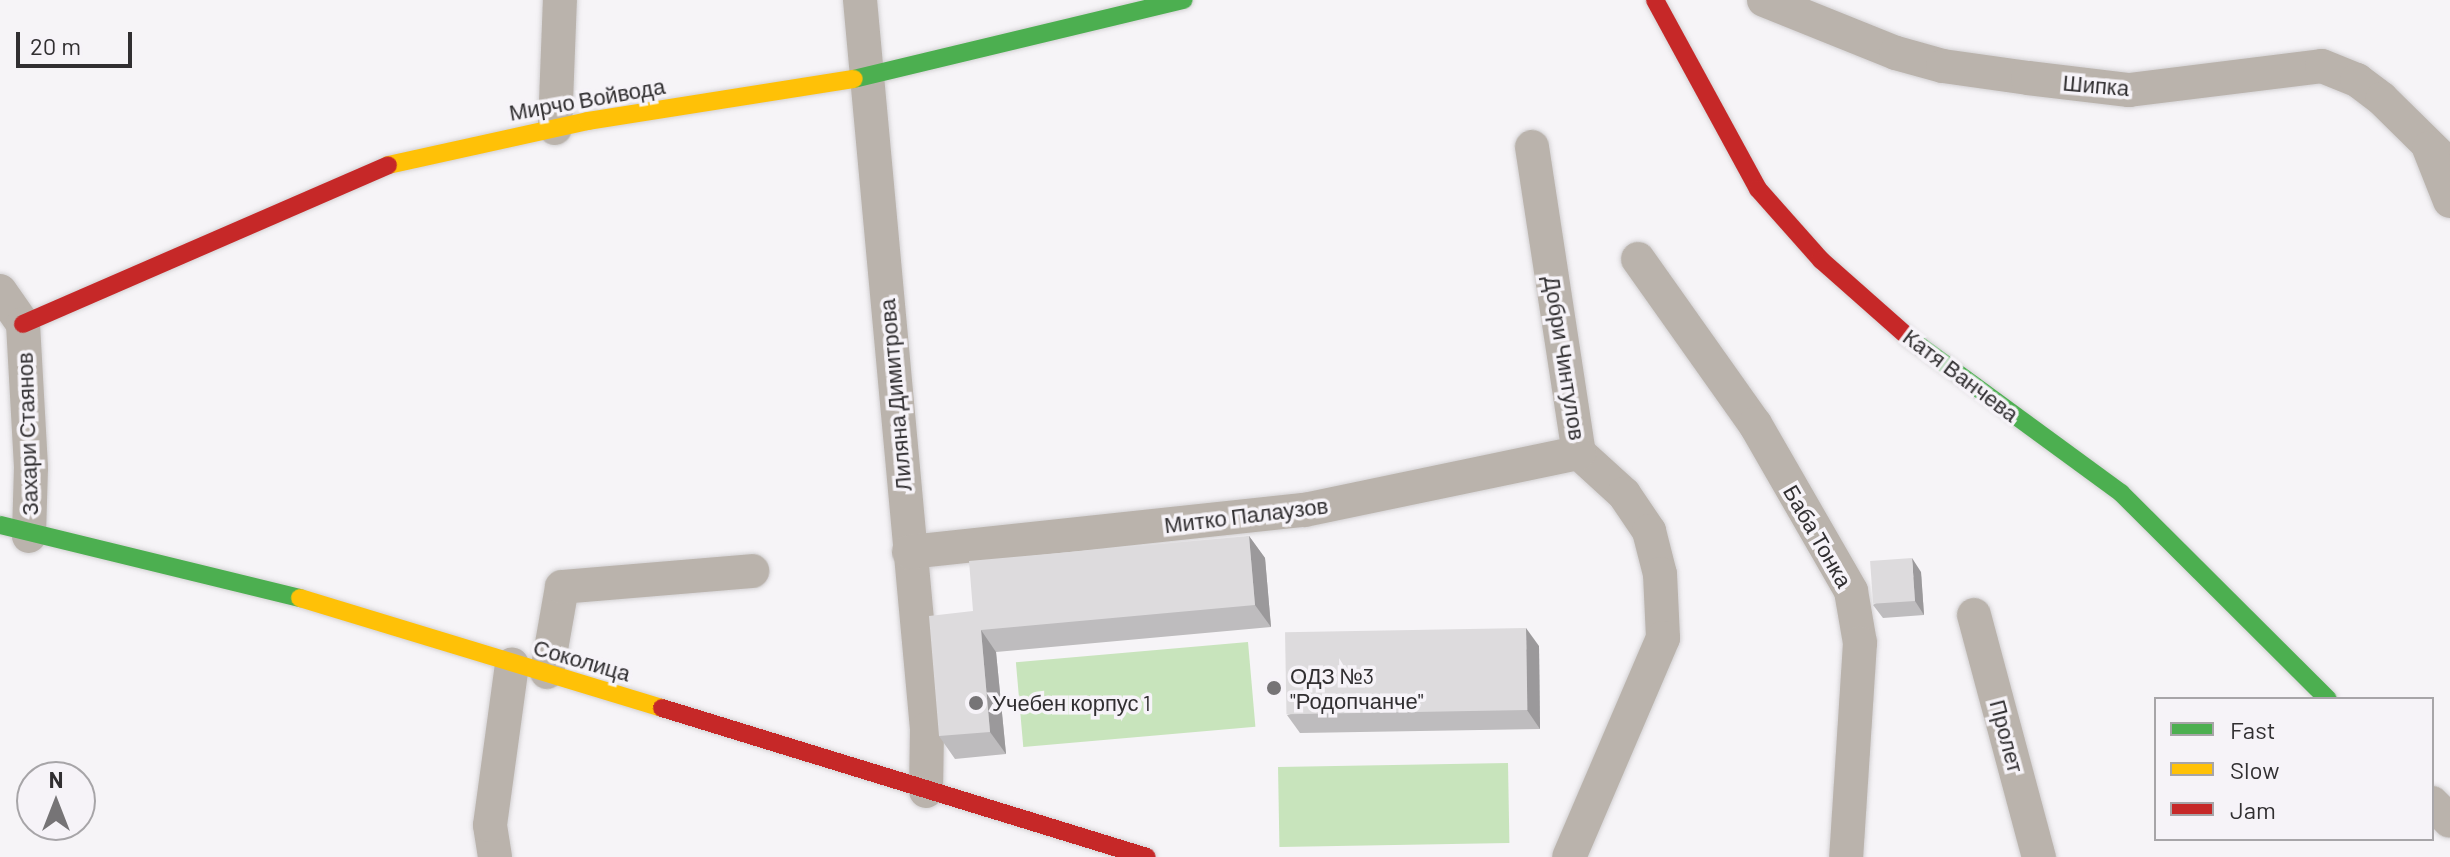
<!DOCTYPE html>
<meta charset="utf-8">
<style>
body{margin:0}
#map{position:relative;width:2450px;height:857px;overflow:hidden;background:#f6f4f7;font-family:Barlow,sans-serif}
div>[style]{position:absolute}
.green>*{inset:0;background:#c8e4bc;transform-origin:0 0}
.roads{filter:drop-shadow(0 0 2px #d3d1d3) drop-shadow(0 0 2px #d3d1d3)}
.street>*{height:34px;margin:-17px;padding:0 17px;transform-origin:17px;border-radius:17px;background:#bab3ac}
.fast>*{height:18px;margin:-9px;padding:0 9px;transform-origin:9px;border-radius:9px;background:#4caf50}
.slow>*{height:18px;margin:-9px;padding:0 9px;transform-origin:9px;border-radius:9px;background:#ffc107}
.jam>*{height:18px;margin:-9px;padding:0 9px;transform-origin:9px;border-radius:9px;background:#c62828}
.wall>*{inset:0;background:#bebcbe}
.shaded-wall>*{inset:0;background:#9b999b}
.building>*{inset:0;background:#dddbdd;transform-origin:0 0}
.dots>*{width:22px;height:22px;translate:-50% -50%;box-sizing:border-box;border:4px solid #f6f3f8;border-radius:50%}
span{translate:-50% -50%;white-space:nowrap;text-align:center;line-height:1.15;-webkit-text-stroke:7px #f6f3f8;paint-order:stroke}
.street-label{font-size:22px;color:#312f31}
.poi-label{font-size:22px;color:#312f31}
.left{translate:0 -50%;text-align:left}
.legend{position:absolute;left:2154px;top:697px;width:280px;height:144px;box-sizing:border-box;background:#f6f3f8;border:2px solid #a7a5a8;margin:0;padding:10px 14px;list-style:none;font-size:24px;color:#312f31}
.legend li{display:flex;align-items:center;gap:16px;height:40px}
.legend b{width:40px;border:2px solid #a7a5a8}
.north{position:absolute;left:16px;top:761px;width:80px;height:80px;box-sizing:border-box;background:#f6f3f8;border:2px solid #a7a5a8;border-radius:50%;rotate:0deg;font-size:22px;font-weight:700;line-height:32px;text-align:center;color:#312f31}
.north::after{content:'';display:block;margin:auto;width:28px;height:36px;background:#767476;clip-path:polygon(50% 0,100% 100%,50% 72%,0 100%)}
.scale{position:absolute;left:16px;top:32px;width:116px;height:36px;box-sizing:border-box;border:4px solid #312f31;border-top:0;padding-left:10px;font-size:24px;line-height:28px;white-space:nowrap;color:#312f31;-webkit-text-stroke:6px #f6f3f8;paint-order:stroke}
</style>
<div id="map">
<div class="green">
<div style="left:1248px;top:642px;width:85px;height:233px;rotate:85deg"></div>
<div style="left:1508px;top:763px;width:80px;height:230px;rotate:89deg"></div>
</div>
<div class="roads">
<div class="street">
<div style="left:860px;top:0;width:732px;rotate:84.75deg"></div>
<div style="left:927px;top:729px;width:62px;rotate:90.9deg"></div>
<div style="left:1764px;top:0;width:142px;rotate:21.9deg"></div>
<div style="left:1896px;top:53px;width:49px;rotate:15.5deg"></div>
<div style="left:1943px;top:66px;width:86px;rotate:8deg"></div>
<div style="left:2028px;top:78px;width:102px;rotate:6.8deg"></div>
<div style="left:2129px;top:90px;width:194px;rotate:-7.1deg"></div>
<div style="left:2322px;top:66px;width:38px;rotate:22deg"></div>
<div style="left:2357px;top:80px;width:31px;rotate:37deg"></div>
<div style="left:2382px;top:99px;width:95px;rotate:44.6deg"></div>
<div style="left:555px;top:128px;width:128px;rotate:-87.8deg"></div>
<div style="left:1532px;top:147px;width:310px;rotate:81.3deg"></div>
<div style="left:1579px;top:453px;width:61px;rotate:42.3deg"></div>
<div style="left:1624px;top:494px;width:45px;rotate:56deg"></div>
<div style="left:1649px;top:531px;width:44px;rotate:75.7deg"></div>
<div style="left:1660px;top:574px;width:64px;rotate:87.3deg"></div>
<div style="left:1663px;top:638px;width:238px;rotate:113.2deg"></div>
<div style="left:2429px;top:148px;width:57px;rotate:68.4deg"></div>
<div style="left:1638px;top:259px;width:202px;rotate:54.7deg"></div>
<div style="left:1755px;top:424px;width:193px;rotate:60.1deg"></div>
<div style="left:1851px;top:591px;width:53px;rotate:80.2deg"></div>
<div style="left:1860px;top:643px;width:214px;rotate:93.7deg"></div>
<div style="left:0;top:291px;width:40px;rotate:55.1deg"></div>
<div style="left:23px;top:324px;width:143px;rotate:86.8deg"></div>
<div style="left:31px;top:467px;width:69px;rotate:91.7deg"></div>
<div style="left:909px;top:552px;width:398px;rotate:-6.1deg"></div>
<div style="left:1305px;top:510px;width:280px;rotate:-11.8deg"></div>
<div style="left:1974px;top:615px;width:251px;rotate:75deg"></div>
<div style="left:547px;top:672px;width:86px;rotate:-80deg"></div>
<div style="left:562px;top:587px;width:191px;rotate:-4.8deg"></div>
<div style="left:2432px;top:803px;width:25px;rotate:45deg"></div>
<div style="left:495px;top:857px;width:32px;rotate:-99deg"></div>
<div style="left:490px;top:825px;width:162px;rotate:-82.2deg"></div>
</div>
<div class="fast">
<div style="left:854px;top:79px;width:339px;rotate:-13.5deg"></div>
<div style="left:1908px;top:337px;width:264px;rotate:36.2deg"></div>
<div style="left:2121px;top:493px;width:292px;rotate:44.9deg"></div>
<div style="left:0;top:525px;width:309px;rotate:13.7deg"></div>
</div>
<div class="slow">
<div style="left:388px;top:165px;width:205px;rotate:-12.4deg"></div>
<div style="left:588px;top:121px;width:269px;rotate:-9deg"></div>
<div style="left:300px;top:598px;width:378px;rotate:16.9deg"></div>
</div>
<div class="jam">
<div style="left:1655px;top:0;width:215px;rotate:61.4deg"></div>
<div style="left:1758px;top:189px;width:95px;rotate:48.4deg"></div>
<div style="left:1821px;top:260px;width:116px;rotate:41.5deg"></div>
<div style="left:23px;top:324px;width:398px;rotate:-23.5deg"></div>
<div style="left:662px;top:708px;width:507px;rotate:17.08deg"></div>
</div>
</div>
<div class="wall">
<div style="clip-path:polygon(1249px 536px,1265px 558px,1271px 627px,996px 652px,1006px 754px,955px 759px,939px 736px,973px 611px)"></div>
<div style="clip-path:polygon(1921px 572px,1924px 615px,1883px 618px,1873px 605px)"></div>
<div style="clip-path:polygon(1539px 646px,1540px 729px,1300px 733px,1287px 715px)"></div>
</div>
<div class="shaded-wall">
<div style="clip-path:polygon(1249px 536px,1265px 558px,1271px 627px,1255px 605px)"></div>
<div style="clip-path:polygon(1912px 558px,1921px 572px,1924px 615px,1915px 601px)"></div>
<div style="clip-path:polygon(1526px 628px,1539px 646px,1540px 729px,1527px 710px)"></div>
<div style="clip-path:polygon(981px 630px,996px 652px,1006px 754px,990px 732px)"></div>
</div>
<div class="building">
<div style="clip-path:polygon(1249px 536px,1255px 605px,981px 630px,990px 732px,939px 736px,929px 616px,973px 611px,969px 561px)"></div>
<div style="left:1912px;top:558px;width:43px;height:42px;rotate:86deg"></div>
<div style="left:1526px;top:628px;width:82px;height:241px;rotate:89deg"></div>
</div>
<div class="dots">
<div style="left:1274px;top:688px;background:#767476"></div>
<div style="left:976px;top:703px;background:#767476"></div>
</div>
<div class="street-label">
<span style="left:2096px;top:85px;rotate:5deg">Шипка</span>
<span style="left:587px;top:99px;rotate:-10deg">Мирчо Войвода</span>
<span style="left:1565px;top:358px;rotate:81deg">Добри Чинтулов</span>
<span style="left:1961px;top:375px;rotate:37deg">Катя Ванчева</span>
<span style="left:895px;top:395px;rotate:-95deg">Лиляна Димитрова</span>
<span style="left:27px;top:434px;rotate:-92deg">Захари Стаянов</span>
<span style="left:1246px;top:515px;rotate:-7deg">Митко Палаузов</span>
<span style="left:1818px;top:536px;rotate:60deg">Баба Тонка</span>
<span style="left:582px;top:660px;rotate:16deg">Соколица</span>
<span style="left:2007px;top:736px;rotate:75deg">Пролет</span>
</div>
<div class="poi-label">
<span class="left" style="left:1290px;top:688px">ОДЗ №3<br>"Родопчанче"</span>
<span class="left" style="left:992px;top:703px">Учебен корпус 1</span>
</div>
<ul class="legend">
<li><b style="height:10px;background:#4caf50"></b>Fast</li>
<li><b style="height:10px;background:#ffc107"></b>Slow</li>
<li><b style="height:10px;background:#c62828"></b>Jam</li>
</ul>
<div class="north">N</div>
<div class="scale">20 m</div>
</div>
